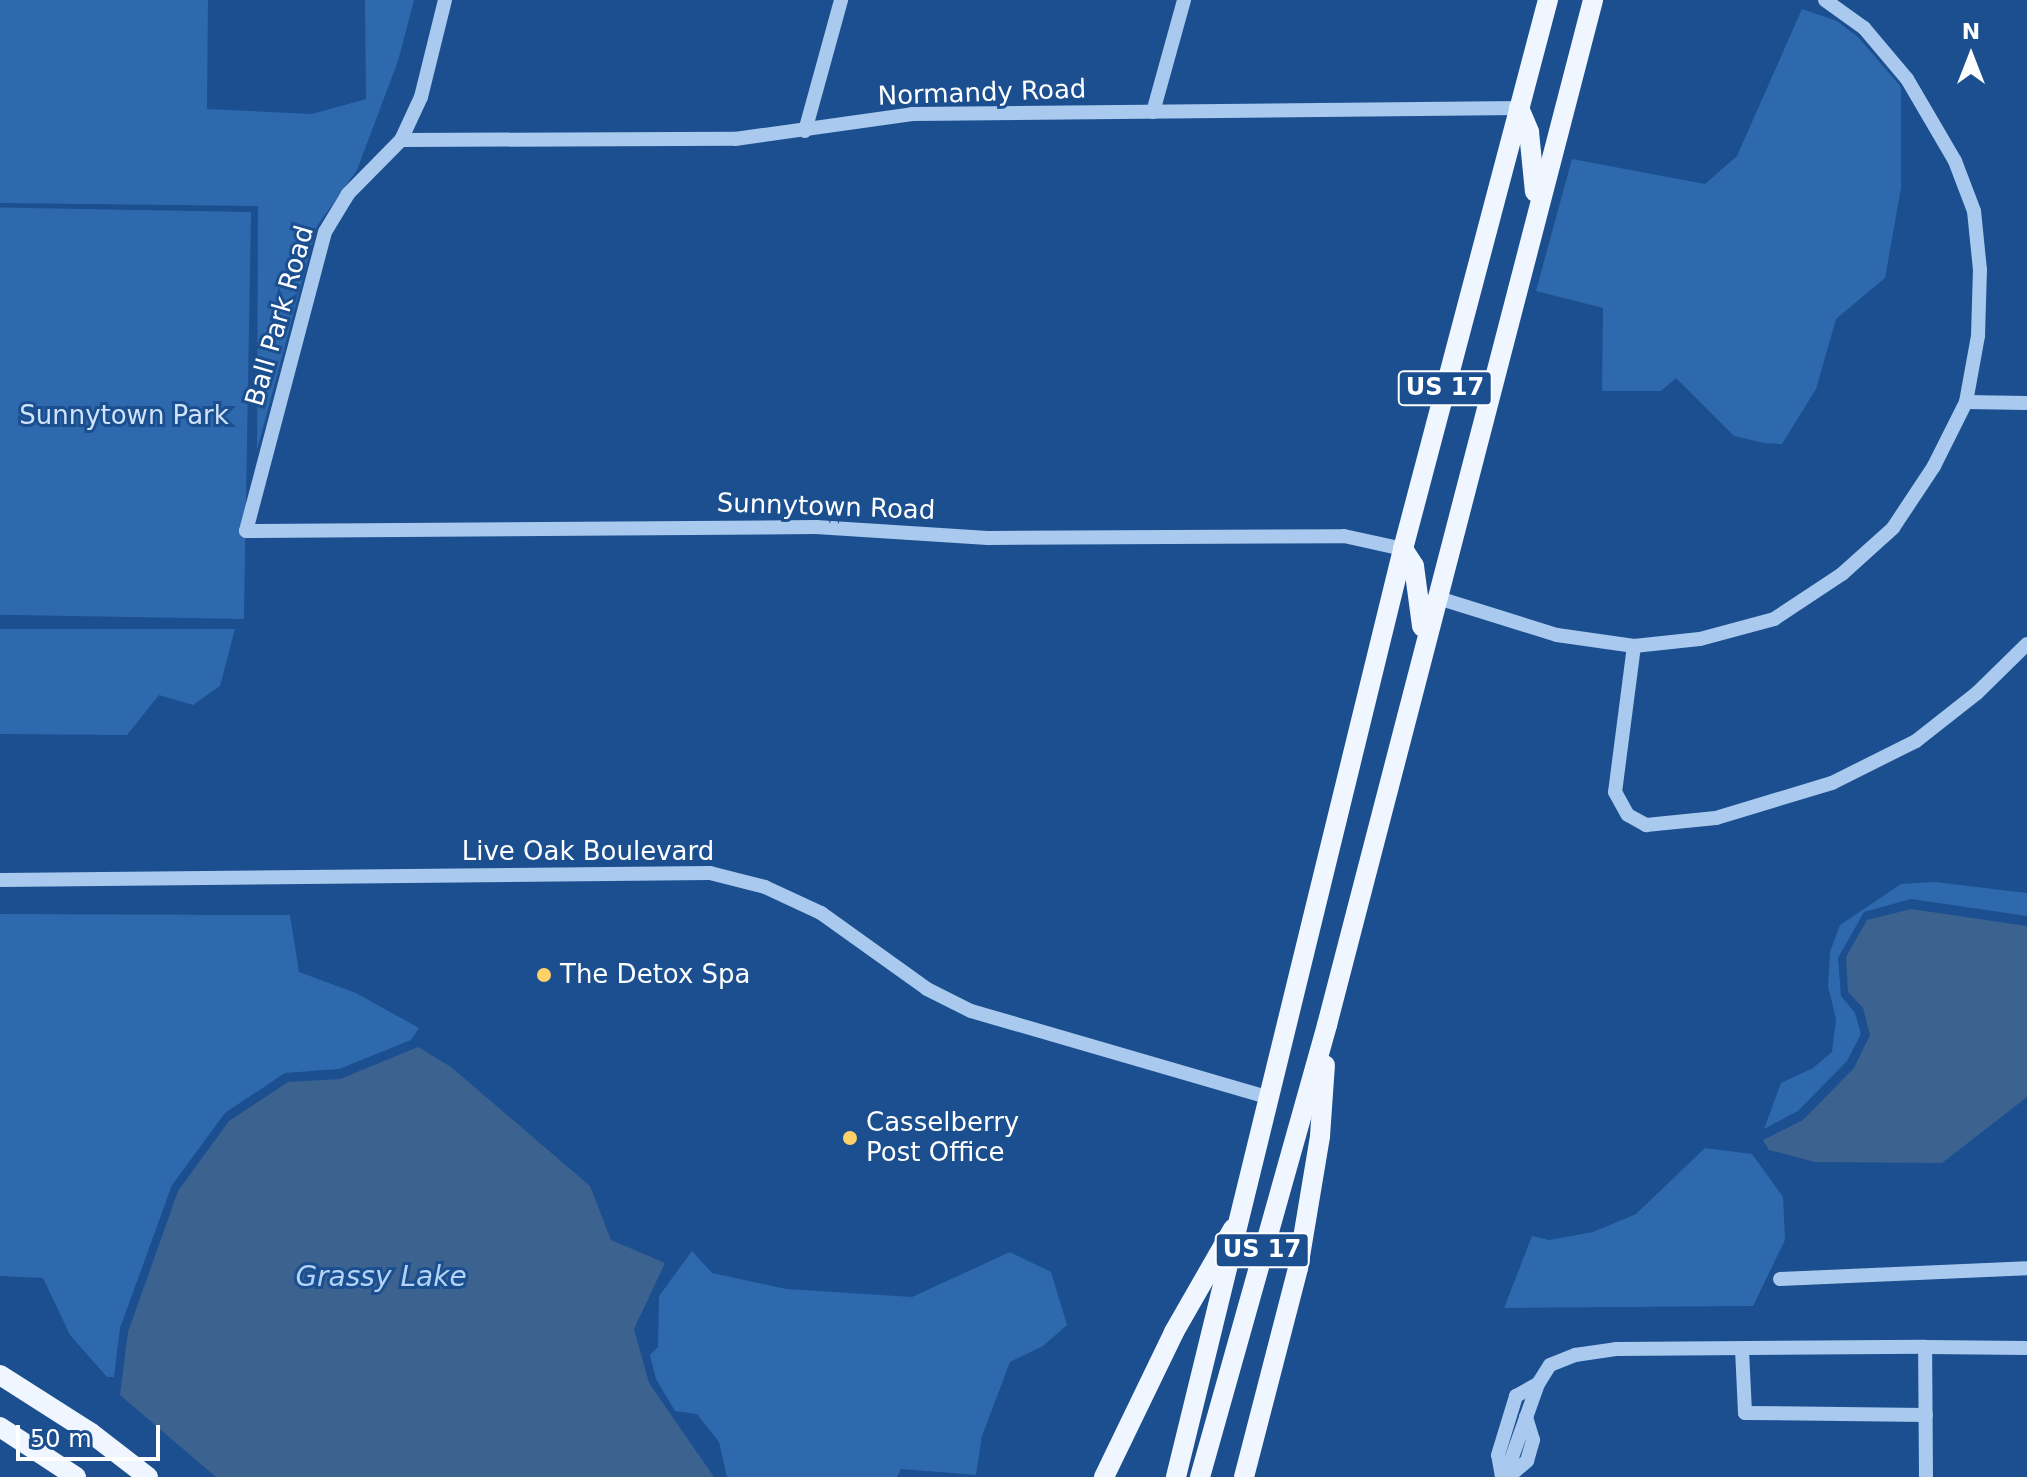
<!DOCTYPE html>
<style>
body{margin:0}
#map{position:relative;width:2027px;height:1477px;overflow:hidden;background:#1b4f8f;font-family:"DejaVu Sans",sans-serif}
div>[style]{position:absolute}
.green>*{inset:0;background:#2e69ad;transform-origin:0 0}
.water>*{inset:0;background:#3c6290}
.minor>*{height:14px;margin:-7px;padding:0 7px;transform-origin:7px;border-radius:7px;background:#a9c9ee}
.major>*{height:20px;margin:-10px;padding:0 10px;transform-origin:10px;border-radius:10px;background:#f0f6ff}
.dots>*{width:22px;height:22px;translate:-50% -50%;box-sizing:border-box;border:4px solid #1b4f8f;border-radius:50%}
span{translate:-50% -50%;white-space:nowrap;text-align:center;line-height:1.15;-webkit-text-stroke:6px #1b4f8f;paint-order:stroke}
.shield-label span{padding:2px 6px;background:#1b4f8f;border:2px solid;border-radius:6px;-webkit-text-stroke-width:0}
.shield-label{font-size:24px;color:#fff;font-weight:700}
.street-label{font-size:26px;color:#fff}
.park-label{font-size:26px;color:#cfe3fa}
.poi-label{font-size:26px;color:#fff}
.left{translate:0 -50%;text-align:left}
.water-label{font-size:28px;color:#b5d3f5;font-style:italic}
.north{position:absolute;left:1931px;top:16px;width:80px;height:80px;-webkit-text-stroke:6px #1b4f8f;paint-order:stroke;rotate:0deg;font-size:22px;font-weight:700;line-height:32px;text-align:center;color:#fff}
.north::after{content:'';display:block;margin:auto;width:28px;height:36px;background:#fff;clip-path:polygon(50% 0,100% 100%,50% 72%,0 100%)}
.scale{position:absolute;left:16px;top:1425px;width:144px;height:36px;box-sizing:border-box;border:4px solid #fff;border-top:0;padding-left:10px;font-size:24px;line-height:28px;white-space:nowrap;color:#fff;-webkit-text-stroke:6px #1b4f8f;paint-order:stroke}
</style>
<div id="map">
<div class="green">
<div style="clip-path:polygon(0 0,208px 0,207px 109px,312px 114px,366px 99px,365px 0,414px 0,398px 61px,357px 170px,317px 226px,257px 450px,258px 206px,0 203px)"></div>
<div style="clip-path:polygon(1802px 9px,1837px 21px,1858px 37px,1901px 87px,1901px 188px,1885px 278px,1836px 319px,1816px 389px,1782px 444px,1764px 443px,1734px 436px,1676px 378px,1661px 391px,1602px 391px,1603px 308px,1536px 291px,1572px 159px,1705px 184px,1737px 156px)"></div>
<div style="left:251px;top:212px;width:407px;height:251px;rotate:91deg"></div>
<div style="clip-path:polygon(0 629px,235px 629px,220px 686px,193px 705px,159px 695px,127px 735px,0 734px)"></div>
<div style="clip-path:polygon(1935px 882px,2027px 893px,2027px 916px,1911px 899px,1864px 912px,1838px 958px,1841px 996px,1855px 1013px,1861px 1034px,1847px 1061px,1798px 1111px,1764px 1129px,1781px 1083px,1813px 1068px,1832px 1052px,1836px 1019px,1828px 986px,1830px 952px,1840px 925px,1901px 884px)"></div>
<div style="clip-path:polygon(0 914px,290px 915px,299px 972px,356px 993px,419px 1028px,411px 1040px,339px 1069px,285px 1073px,225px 1113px,172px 1185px,120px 1328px,114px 1377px,107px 1377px,70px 1335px,43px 1278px,0 1276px)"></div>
<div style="clip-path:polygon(1705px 1148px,1752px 1154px,1783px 1197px,1785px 1240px,1753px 1306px,1504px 1308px,1532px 1236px,1549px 1240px,1593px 1232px,1636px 1214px)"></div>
<div style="clip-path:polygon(692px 1251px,712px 1273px,786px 1289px,912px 1297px,1010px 1252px,1051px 1272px,1067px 1325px,1043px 1346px,1010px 1362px,982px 1436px,976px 1475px,901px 1469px,897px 1477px,727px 1477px,719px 1442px,697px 1414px,675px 1411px,656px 1379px,650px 1355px,658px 1347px,659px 1296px)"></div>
</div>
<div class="water">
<div style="clip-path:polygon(1911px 909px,2027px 926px,2027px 1097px,1942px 1163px,1815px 1162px,1769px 1150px,1763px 1140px,1803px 1120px,1854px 1068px,1870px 1035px,1863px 1008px,1848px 992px,1846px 957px,1867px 920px)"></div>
<div style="clip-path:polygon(418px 1047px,451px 1067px,590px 1186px,611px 1240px,665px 1263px,634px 1329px,649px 1383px,714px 1477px,216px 1477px,120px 1395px,128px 1332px,178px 1191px,229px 1121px,288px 1082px,340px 1079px)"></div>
</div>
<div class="minor">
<div style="left:445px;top:0;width:100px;rotate:103.9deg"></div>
<div style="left:421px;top:97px;width:47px;rotate:114.9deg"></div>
<div style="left:401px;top:140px;width:76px;rotate:134.5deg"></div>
<div style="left:348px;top:194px;width:44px;rotate:121.2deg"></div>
<div style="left:325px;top:232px;width:309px;rotate:104.8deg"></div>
<div style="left:246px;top:531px;width:570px;rotate:-0.4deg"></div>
<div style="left:816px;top:527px;width:172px;rotate:3.7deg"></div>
<div style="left:988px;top:538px;width:356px;rotate:-0.3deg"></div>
<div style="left:1344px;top:536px;width:60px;rotate:12.4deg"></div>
<div style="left:1153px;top:112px;width:116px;rotate:-74.5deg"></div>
<div style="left:805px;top:131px;width:136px;rotate:-74.6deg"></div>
<div style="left:401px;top:140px;width:334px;rotate:-0.2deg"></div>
<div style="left:735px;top:139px;width:179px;rotate:-8deg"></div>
<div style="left:912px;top:114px;width:607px;rotate:-0.57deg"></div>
<div style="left:1966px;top:402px;width:61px;rotate:0.9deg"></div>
<div style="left:1435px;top:597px;width:128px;rotate:17.3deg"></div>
<div style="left:1557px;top:635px;width:78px;rotate:8.1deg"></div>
<div style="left:1634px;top:646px;width:66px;rotate:-6.1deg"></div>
<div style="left:1700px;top:639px;width:77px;rotate:-15.1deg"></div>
<div style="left:1774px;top:619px;width:82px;rotate:-33.5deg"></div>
<div style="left:1842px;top:574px;width:69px;rotate:-42deg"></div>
<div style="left:1893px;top:528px;width:74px;rotate:-56.5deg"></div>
<div style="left:1934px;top:466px;width:72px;rotate:-63.4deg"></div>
<div style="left:1966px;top:402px;width:67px;rotate:-79.7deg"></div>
<div style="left:1978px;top:336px;width:66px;rotate:-88.3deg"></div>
<div style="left:1980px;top:270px;width:59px;rotate:-95.8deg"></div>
<div style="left:1974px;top:211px;width:53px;rotate:-110.8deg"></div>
<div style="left:1955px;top:161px;width:95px;rotate:-120.3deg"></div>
<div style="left:1907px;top:79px;width:67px;rotate:-130.1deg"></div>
<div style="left:1864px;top:28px;width:48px;rotate:-144.3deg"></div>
<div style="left:1634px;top:646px;width:147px;rotate:97.4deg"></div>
<div style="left:1615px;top:792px;width:26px;rotate:61deg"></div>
<div style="left:1628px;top:815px;width:21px;rotate:29deg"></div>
<div style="left:1646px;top:825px;width:70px;rotate:-5.7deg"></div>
<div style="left:1716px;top:818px;width:121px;rotate:-16.8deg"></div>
<div style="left:1832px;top:783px;width:94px;rotate:-26.6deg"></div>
<div style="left:1916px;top:741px;width:78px;rotate:-38.2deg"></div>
<div style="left:1977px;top:693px;width:70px;rotate:-44.4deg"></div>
<div style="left:0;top:880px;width:710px;rotate:-0.56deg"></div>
<div style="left:710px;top:873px;width:57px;rotate:14.3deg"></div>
<div style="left:765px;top:887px;width:62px;rotate:24.9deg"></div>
<div style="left:821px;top:913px;width:130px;rotate:35.6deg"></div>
<div style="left:927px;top:989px;width:49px;rotate:26.6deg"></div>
<div style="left:971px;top:1011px;width:312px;rotate:16.2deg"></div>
<div style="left:1780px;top:1279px;width:247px;rotate:-2.5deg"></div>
<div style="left:1742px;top:1349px;width:64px;rotate:87.3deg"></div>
<div style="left:1745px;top:1413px;width:181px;rotate:0.6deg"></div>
<div style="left:1502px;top:1477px;width:22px;rotate:-100deg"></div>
<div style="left:1498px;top:1455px;width:62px;rotate:-73deg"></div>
<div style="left:1516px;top:1396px;width:25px;rotate:-29deg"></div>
<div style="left:1505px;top:1477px;width:99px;rotate:-70.5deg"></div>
<div style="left:1538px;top:1384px;width:22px;rotate:-58deg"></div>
<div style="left:1550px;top:1365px;width:27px;rotate:-22deg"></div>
<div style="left:1575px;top:1355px;width:41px;rotate:-8.3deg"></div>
<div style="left:1616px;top:1349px;width:309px;rotate:-0.4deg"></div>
<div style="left:1508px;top:1477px;width:25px;rotate:-40deg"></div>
<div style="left:1527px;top:1461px;width:22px;rotate:-74deg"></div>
<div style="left:1533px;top:1440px;width:24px;rotate:-107deg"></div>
<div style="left:1926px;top:1477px;width:130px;rotate:-90.4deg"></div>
<div style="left:1925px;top:1347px;width:102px;rotate:0.6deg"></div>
</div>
<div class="major">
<div style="left:1519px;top:108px;width:26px;rotate:67deg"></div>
<div style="left:1529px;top:132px;width:60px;rotate:84.3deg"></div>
<div style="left:1403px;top:549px;width:20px;rotate:57deg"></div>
<div style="left:1414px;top:566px;width:61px;rotate:82.4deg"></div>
<div style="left:0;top:1375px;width:108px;rotate:32.5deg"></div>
<div style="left:91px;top:1433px;width:72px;rotate:37.7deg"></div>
<div style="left:0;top:1427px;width:91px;rotate:33.3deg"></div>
<div style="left:1104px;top:1477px;width:161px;rotate:-64.2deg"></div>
<div style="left:1174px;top:1332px;width:119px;rotate:-60.2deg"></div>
<div style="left:1176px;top:1477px;width:955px;rotate:-76.25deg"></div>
<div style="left:1403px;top:549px;width:568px;rotate:-75.21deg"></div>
<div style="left:1200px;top:1477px;width:470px;rotate:-74.3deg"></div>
<div style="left:1327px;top:1025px;width:1059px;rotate:-75.45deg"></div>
<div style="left:1244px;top:1477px;width:216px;rotate:-75.5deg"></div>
<div style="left:1298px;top:1268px;width:134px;rotate:-80.5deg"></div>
<div style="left:1320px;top:1136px;width:71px;rotate:-86deg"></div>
</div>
<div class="dots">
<div style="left:544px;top:975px;background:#ffd166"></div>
<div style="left:850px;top:1138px;background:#ffd166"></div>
</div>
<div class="shield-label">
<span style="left:1445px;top:388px">US 17</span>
<span style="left:1262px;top:1250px">US 17</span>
</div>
<div class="street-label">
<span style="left:982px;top:93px;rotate:-2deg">Normandy Road</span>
<span style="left:280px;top:316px;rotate:-74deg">Ball Park Road</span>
<span style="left:826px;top:507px;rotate:2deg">Sunnytown Road</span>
<span style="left:588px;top:852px">Live Oak Boulevard</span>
</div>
<div class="park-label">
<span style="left:124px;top:416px">Sunnytown Park</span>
</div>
<div class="poi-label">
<span class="left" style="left:560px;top:975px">The Detox Spa</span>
<span class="left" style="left:866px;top:1138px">Casselberry<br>Post Office</span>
</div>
<div class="water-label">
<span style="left:381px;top:1277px">Grassy Lake</span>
</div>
<div class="north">N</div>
<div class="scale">50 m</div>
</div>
